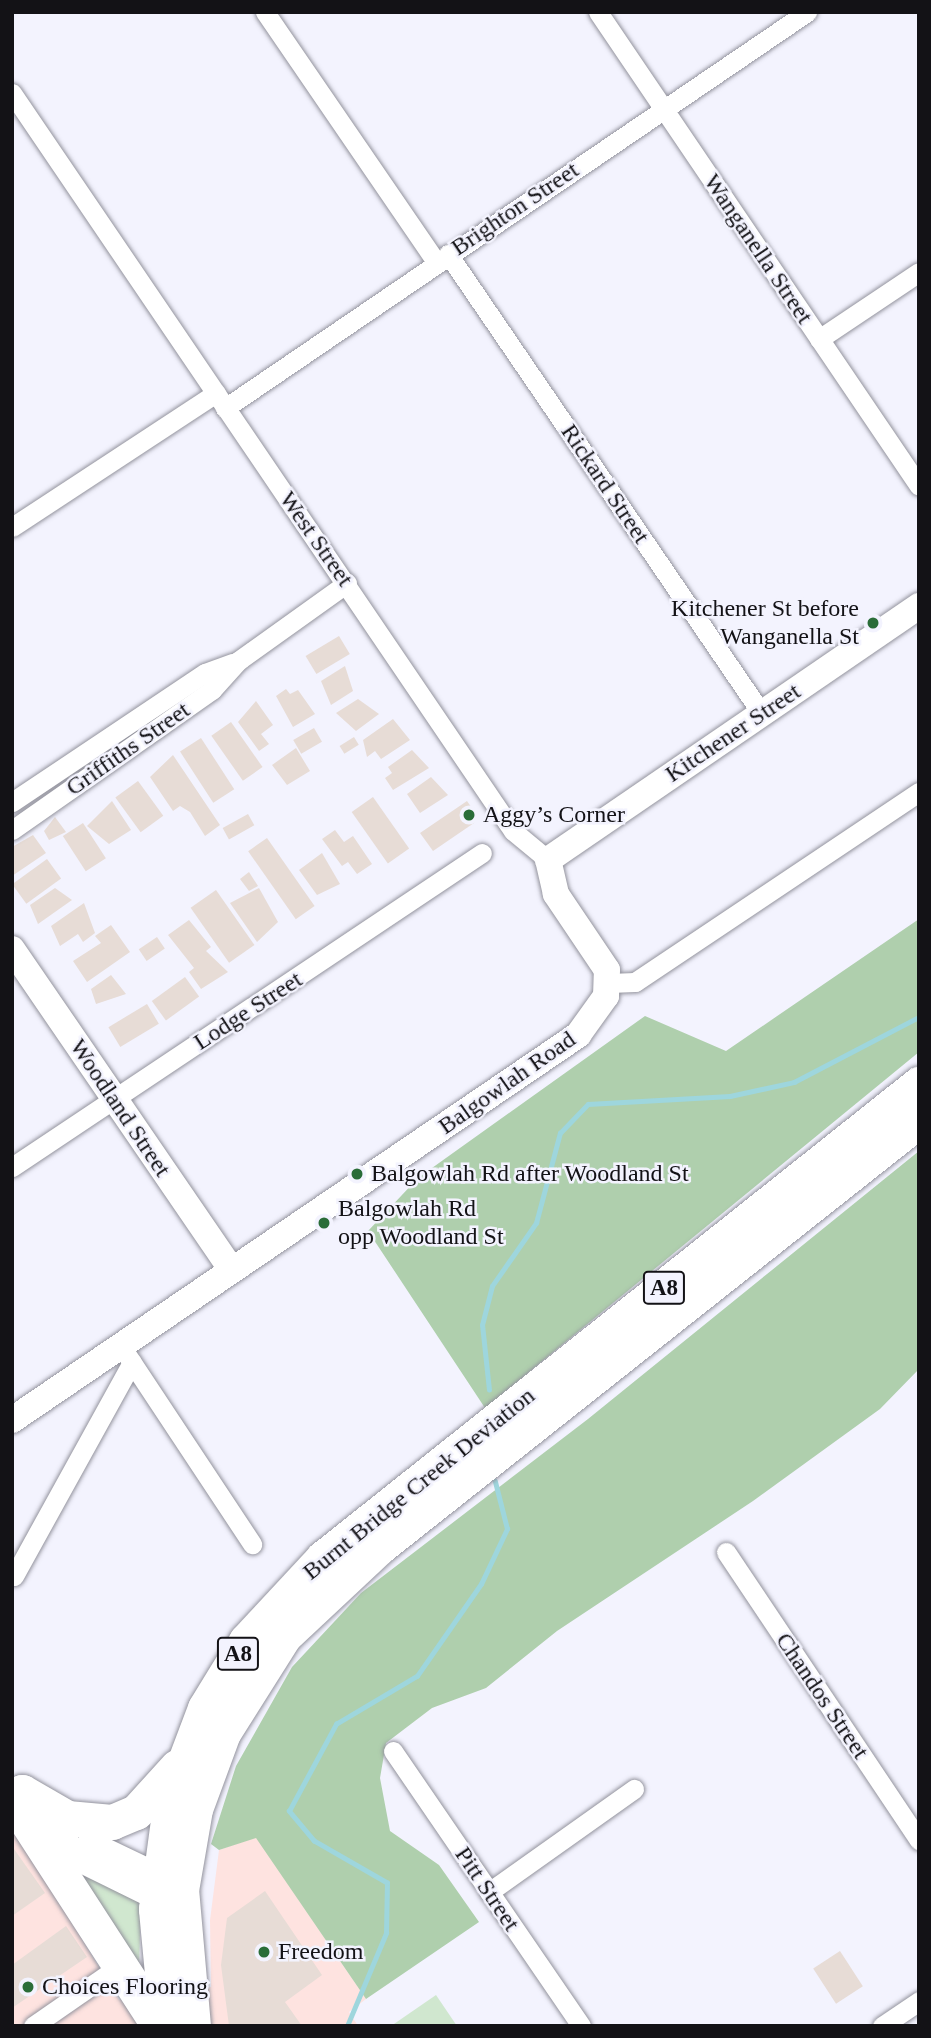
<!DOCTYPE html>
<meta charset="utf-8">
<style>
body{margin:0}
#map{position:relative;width:931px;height:2038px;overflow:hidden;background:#f3f3fe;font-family:"Times New Roman",serif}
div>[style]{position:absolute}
.commercial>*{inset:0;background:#fee3e0}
.green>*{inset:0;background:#d0e7cf}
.forest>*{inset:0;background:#afcfad}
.stream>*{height:4.5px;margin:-2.25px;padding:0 2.25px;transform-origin:2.25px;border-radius:2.25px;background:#9ed6dd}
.building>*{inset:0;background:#e7dcd6;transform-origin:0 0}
.roads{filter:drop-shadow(0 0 2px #93939d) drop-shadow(0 0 2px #93939d)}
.street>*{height:19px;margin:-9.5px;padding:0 9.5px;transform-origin:9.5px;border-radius:9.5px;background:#fff}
.secondary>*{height:26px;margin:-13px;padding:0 13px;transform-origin:13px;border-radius:13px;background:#fff}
.highway>*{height:35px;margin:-17.5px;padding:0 17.5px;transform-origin:17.5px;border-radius:17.5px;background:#fff}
.dots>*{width:19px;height:19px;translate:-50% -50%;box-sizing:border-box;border:4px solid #f3f3fe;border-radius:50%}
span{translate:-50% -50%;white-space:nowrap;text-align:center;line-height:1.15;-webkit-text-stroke:5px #f3f3fe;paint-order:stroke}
.shield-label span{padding:2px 5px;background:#f3f3fe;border:2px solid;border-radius:5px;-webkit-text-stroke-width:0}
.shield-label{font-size:23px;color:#131216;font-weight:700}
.street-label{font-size:24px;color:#131216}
.poi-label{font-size:24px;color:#131216}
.right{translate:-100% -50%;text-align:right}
.left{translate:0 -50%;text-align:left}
.frame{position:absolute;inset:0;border:14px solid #131216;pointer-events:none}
</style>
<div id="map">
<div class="commercial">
<div style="clip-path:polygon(12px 1825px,119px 2000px,211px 1987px,210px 1920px,219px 1850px,256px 1837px,366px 1999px,349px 2012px,358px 2026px,12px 2026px)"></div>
</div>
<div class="green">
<div style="clip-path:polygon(66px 1856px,141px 1900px,139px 1969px)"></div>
<div style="clip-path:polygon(436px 1995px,457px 2026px,391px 2026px)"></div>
</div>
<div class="forest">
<div style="clip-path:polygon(919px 919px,919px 1052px,485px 1408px,368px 1231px,418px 1178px,645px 1016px,726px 1051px)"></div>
<div style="clip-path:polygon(919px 1151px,919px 1369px,880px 1409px,753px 1501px,557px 1631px,486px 1688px,432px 1708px,386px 1743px,380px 1778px,390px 1831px,439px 1865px,479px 1922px,366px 1999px,256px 1838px,219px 1850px,211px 1844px,236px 1766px,292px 1667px,361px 1593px,588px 1419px)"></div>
</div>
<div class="stream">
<div style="left:489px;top:1390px;width:65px;rotate:-96.1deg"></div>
<div style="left:482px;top:1325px;width:40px;rotate:-75.6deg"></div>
<div style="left:492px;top:1286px;width:77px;rotate:-55.1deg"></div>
<div style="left:536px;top:1223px;width:93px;rotate:-75.1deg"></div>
<div style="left:560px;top:1133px;width:40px;rotate:-46deg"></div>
<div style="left:588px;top:1104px;width:142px;rotate:-3.2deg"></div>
<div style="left:730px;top:1096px;width:66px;rotate:-12.3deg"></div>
<div style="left:794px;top:1082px;width:141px;rotate:-27.5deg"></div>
<div style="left:347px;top:2026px;width:101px;rotate:-67.2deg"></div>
<div style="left:386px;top:1933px;width:50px;rotate:-88.9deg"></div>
<div style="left:387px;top:1883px;width:84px;rotate:-150.1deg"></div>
<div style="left:314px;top:1841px;width:39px;rotate:-130deg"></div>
<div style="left:289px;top:1811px;width:99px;rotate:-61.6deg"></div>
<div style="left:336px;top:1724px;width:94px;rotate:-30.7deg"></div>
<div style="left:417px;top:1676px;width:112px;rotate:-55.2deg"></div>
<div style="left:481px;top:1584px;width:61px;rotate:-64.7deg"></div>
<div style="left:507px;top:1529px;width:49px;rotate:-104.3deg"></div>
</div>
<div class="building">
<div style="left:339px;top:636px;width:21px;height:39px;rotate:59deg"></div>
<div style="clip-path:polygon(345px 666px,353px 691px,331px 705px,321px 681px)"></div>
<div style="clip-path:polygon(286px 689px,290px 694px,298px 690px,315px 714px,293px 727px,276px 696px)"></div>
<div style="clip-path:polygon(358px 699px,379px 714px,356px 731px,336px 713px)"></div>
<div style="clip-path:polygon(256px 701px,273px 725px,261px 734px,269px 744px,259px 751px,238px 722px)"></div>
<div style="clip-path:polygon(393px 719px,410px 740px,381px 759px,375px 751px,367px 757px,363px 740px)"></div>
<div style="left:231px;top:722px;width:55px;height:24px;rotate:55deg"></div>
<div style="left:314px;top:728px;width:16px;height:24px;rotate:60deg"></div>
<div style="left:354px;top:737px;width:9px;height:17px;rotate:58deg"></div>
<div style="left:201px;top:738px;width:61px;height:25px;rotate:57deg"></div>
<div style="clip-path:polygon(296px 748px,310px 771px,287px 785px,272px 765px)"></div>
<div style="clip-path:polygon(412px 750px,429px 768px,393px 790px,385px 778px,392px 773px,388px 767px)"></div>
<div style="clip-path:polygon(173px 755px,220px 825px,205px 836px,190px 812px,180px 806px,173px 811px,150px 777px)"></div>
<div style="clip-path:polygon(431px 777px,448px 795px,420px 813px,407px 794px)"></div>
<div style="left:138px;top:781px;width:43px;height:28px;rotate:54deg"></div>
<div style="left:373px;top:797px;width:63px;height:26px;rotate:55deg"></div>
<div style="clip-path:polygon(112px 801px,131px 830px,109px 844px,87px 826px)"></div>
<div style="clip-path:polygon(467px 801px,476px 814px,474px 823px,433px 851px,420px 833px)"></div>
<div style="left:248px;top:814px;width:13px;height:29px;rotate:61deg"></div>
<div style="clip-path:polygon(55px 817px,66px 832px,49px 840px,44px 831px)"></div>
<div style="left:83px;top:823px;width:42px;height:24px;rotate:57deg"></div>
<div style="clip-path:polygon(335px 830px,344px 842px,353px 836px,372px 864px,357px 874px,348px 862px,342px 866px,322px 839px)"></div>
<div style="clip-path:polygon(33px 835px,46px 853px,12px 876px,12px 847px)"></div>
<div style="left:267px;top:838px;width:83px;height:23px;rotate:55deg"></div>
<div style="clip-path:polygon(322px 853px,340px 884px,317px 895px,299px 870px)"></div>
<div style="left:47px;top:859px;width:24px;height:43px;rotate:54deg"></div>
<div style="clip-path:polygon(249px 872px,258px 886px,249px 891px,240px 879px)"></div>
<div style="clip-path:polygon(55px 888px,72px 900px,38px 924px,30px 905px)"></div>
<div style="clip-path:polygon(259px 888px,278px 922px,257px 942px,230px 903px)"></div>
<div style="left:216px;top:890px;width:67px;height:31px;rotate:55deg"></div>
<div style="clip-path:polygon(84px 903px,95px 933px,83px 942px,78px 934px,60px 946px,51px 926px)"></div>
<div style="clip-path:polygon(189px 920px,211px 947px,206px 951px,228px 972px,201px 989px,189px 972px,194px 968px,168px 935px)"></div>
<div style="clip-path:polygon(111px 925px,130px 952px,87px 982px,73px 961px,101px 943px,95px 936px)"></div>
<div style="left:157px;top:937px;width:14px;height:22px;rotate:56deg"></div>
<div style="clip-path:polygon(111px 975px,126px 994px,96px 1004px,91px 989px)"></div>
<div style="left:185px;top:977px;width:24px;height:41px;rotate:54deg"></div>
<div style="left:147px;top:1004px;width:23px;height:45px;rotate:59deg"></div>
<div style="clip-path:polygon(12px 1846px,45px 1893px,12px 1916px)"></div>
<div style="clip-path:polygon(265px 1891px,322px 1975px,285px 2002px,302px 2026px,229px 2026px,221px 1965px,227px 1918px)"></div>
<div style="clip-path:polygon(66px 1926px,87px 1957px,12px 2008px,12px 1965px)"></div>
<div style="left:840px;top:1951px;width:42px;height:32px;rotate:57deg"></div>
</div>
<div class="roads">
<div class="street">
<div style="left:265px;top:12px;width:303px;rotate:55.6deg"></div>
<div style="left:598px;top:12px;width:572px;rotate:55.89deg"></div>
<div style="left:12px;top:93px;width:892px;rotate:55.83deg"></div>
<div style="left:513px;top:831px;width:45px;rotate:39.6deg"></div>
<div style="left:448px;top:254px;width:557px;rotate:55.68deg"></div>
<div style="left:819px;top:339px;width:120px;rotate:-33.8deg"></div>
<div style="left:225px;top:408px;width:704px;rotate:-34.23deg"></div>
<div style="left:12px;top:527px;width:244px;rotate:-33.3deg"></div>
<div style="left:12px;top:802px;width:232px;rotate:-33.8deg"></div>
<div style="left:205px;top:673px;width:30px;rotate:-20deg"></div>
<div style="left:12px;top:830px;width:244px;rotate:-35deg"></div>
<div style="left:212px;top:690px;width:39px;rotate:-48deg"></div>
<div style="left:238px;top:661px;width:134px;rotate:-35.6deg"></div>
<div style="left:609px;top:983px;width:26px;rotate:-2deg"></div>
<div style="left:635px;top:982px;width:342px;rotate:-33.8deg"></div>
<div style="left:12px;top:1167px;width:565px;rotate:-33.75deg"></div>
<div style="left:127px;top:1355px;width:227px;rotate:56.5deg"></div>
<div style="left:726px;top:1552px;width:347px;rotate:56.2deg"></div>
<div style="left:14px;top:1576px;width:244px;rotate:-61.1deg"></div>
<div style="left:393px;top:1751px;width:333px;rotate:55.6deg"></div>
<div style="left:489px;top:1892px;width:178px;rotate:-35.4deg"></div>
<div style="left:33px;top:2026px;width:107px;rotate:-34.7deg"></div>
<div style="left:882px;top:2026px;width:45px;rotate:-34deg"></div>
</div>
<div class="secondary">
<div style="left:12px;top:949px;width:384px;rotate:55.6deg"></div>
<div style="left:12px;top:1420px;width:685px;rotate:-34.22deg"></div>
<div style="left:578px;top:1035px;width:48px;rotate:-54.3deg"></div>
<div style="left:606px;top:996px;width:26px;rotate:-88deg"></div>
<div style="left:607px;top:970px;width:92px;rotate:-123.9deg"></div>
<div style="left:556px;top:894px;width:35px;rotate:-103deg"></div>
<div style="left:548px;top:860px;width:450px;rotate:-34.4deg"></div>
<div style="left:39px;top:1817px;width:63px;rotate:44.4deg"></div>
<div style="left:84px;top:1861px;width:81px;rotate:26.3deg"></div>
<div style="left:90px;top:1844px;width:76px;rotate:25.6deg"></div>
</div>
<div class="highway">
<div style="left:159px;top:2026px;width:252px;rotate:-122.9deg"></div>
<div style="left:22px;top:1814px;width:22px;rotate:-90deg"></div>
<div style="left:22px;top:1792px;width:52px;rotate:30deg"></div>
<div style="left:67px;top:1818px;width:45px;rotate:5.1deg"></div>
<div style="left:112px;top:1822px;width:26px;rotate:-23deg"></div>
<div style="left:136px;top:1812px;width:61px;rotate:-47.7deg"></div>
<div style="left:167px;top:2026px;width:118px;rotate:-95.4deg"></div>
<div style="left:156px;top:1909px;width:112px;rotate:-82.3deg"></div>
<div style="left:171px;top:1798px;width:96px;rotate:-69.3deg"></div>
<div style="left:205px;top:1708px;width:79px;rotate:-58.5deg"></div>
<div style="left:246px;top:1641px;width:113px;rotate:-47.1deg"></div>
<div style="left:323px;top:1558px;width:762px;rotate:-38.5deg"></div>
<div style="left:193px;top:2026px;width:137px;rotate:-95deg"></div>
<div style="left:181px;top:1890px;width:82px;rotate:-80.2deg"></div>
<div style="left:195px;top:1809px;width:81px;rotate:-69.8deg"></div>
<div style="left:223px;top:1733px;width:115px;rotate:-57.8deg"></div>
<div style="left:284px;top:1636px;width:130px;rotate:-43.1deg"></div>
<div style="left:379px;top:1547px;width:688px;rotate:-38.33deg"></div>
</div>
</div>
<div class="dots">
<div style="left:873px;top:623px;background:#2a6d38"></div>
<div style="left:469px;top:815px;background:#2a6d38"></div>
<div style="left:357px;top:1174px;background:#2a6d38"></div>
<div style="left:324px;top:1223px;background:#2a6d38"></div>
<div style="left:264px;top:1952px;background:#2a6d38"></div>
<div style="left:28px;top:1987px;background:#2a6d38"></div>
</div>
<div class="shield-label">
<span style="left:664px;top:1288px">A8</span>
<span style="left:238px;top:1654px">A8</span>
</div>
<div class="street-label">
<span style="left:515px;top:209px;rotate:-34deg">Brighton Street</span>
<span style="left:758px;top:249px;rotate:56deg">Wanganella Street</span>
<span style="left:605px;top:484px;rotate:56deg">Rickard Street</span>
<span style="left:316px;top:539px;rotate:55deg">West Street</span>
<span style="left:733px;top:733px;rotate:-34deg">Kitchener Street</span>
<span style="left:128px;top:749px;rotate:-35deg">Griffiths Street</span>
<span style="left:248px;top:1011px;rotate:-33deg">Lodge Street</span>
<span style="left:507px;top:1083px;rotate:-35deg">Balgowlah Road</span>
<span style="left:120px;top:1108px;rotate:56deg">Woodland Street</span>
<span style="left:419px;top:1484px;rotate:-39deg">Burnt Bridge Creek Deviation</span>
<span style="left:822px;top:1696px;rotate:56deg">Chandos Street</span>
<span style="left:487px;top:1889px;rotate:56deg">Pitt Street</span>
</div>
<div class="poi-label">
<span class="right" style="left:859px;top:623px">Kitchener St before<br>Wanganella St</span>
<span class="left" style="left:483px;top:815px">Aggy’s Corner</span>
<span class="left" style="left:371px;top:1174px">Balgowlah Rd after Woodland St</span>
<span class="left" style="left:338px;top:1223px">Balgowlah Rd<br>opp Woodland St</span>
<span class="left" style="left:278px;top:1952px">Freedom</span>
<span class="left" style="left:42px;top:1987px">Choices Flooring</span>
</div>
<div class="frame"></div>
</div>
